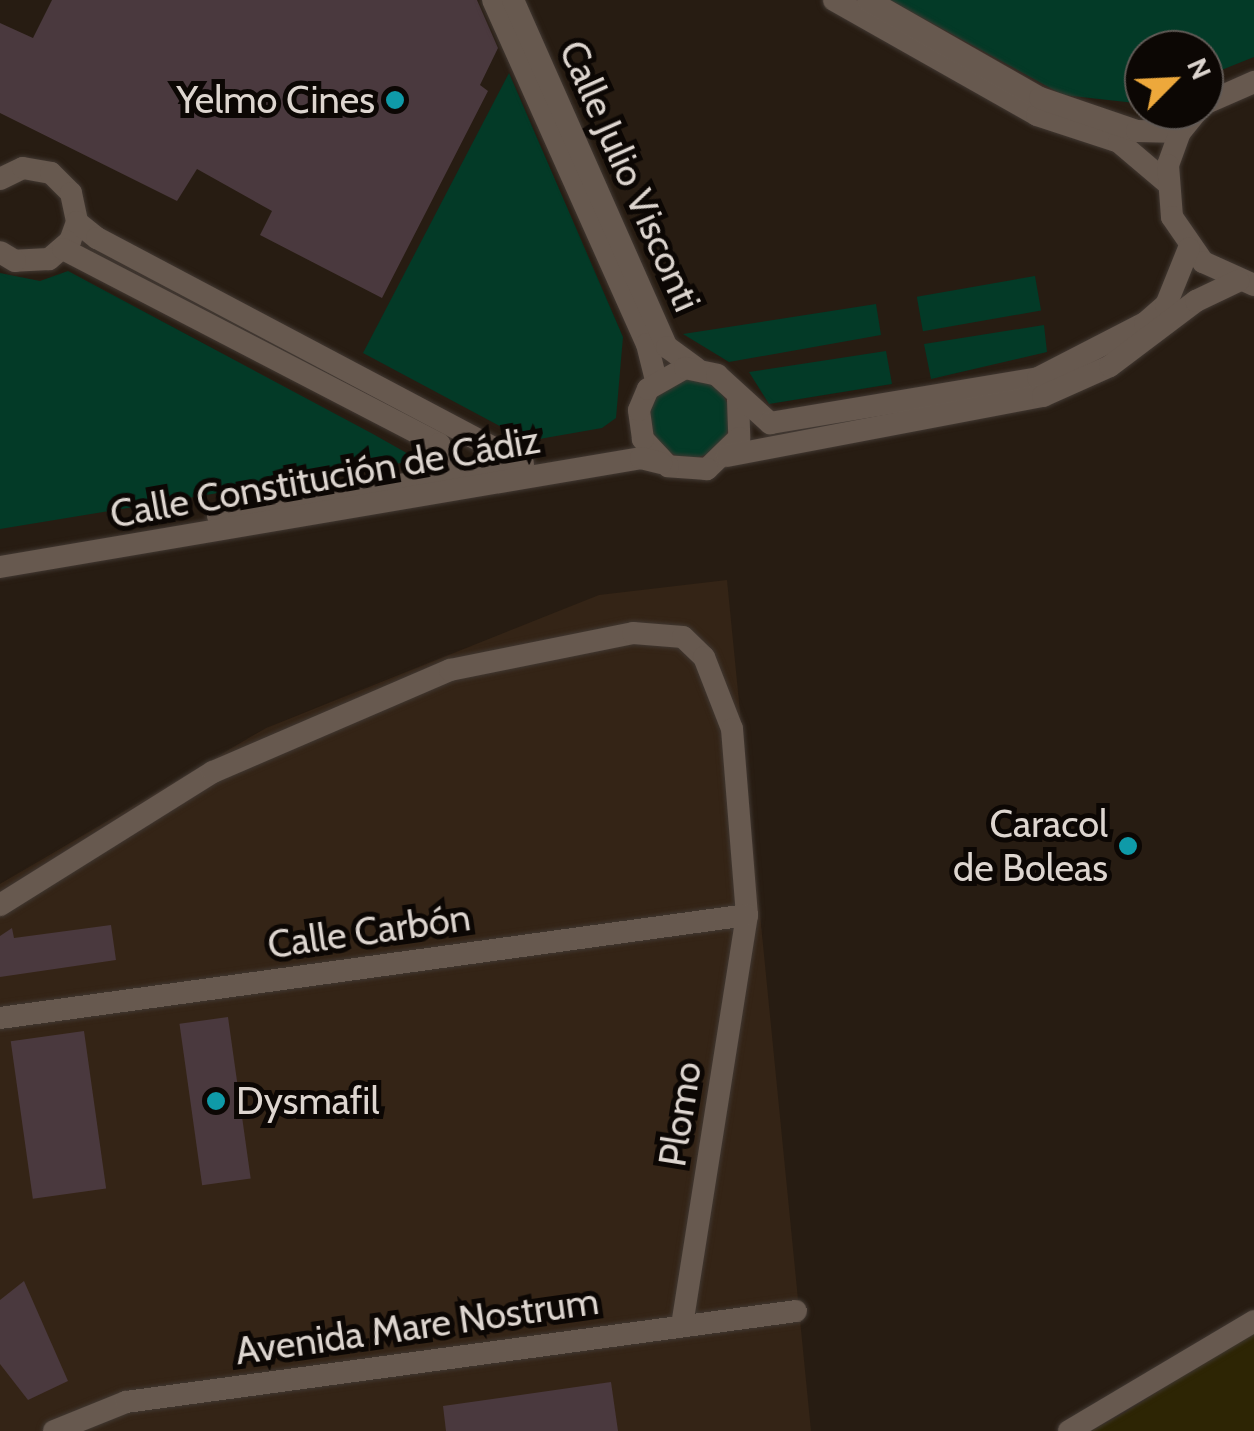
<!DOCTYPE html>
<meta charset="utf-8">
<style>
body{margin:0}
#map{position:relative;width:1254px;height:1431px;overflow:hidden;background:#271c12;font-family:Cabin,sans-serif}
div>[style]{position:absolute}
.built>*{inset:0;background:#342416}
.green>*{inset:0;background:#033a27;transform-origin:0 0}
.round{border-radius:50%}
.sand>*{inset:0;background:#2d2504}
.building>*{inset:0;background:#4a393e;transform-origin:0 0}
.roads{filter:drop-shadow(0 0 2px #413832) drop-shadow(0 0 2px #413832)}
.minor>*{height:22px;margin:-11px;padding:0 11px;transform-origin:11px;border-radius:11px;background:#67594f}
.dots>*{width:28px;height:28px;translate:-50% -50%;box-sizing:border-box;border:5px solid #0c0704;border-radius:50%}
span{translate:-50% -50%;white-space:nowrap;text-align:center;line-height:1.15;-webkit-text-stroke:10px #0c0704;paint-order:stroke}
.poi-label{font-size:38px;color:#ddd5cf}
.right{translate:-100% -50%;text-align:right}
.left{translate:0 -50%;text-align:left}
.street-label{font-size:38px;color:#ddd5cf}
.north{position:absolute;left:1124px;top:30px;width:100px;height:100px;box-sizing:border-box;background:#0c0704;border:2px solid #605955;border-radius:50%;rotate:66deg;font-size:28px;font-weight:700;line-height:40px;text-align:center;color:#ddd5cf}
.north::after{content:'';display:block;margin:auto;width:35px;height:45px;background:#eda83b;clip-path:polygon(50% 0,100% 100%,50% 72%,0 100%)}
</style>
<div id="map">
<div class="built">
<div style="clip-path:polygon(727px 580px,811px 1431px,0 1431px,0 884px,266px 728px,599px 595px)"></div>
</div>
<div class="green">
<div style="clip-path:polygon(890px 0,1254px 0,1254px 57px,1204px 77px,1204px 50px,1144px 50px,1144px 104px,1063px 95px)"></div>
<div style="clip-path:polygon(509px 73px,623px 337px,616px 418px,602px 428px,528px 441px,363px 353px)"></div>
<div style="clip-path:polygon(68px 271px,373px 434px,419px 460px,0 529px,0 273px,40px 281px)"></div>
<div style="left:1035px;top:276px;width:35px;height:120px;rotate:80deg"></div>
<div style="clip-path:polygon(876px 304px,881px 335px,729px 362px,683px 334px)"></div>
<div style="clip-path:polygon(1044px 325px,1047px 352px,931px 379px,924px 344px)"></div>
<div style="clip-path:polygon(886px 351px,892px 384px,769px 404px,749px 372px)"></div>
<div class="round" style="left:650px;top:378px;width:80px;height:80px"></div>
</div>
<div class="sand">
<div style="clip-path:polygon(1254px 1330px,1254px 1431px,1091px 1431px,1126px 1412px)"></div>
</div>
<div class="building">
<div style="clip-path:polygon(52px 0,477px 0,498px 48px,480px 85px,488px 91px,382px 298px,260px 235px,272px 211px,197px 169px,177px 201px,0 113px,0 23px,33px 38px)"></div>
<div style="clip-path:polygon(111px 925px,116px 960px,0 977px,0 936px,12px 928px,14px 938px)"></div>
<div style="left:228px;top:1017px;width:163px;height:49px;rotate:82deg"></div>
<div style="left:84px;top:1031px;width:159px;height:74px;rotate:82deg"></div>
<div style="clip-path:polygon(24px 1281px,68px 1381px,28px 1400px,0 1364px,0 1300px)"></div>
<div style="clip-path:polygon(611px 1382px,618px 1431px,446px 1431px,443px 1406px)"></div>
</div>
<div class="roads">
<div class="minor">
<div style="left:493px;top:0;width:377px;rotate:65.9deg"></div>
<div style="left:647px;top:344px;width:38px;rotate:76deg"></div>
<div style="left:513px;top:0;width:380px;rotate:66.1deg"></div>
<div style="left:667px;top:347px;width:36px;rotate:36deg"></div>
<div style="left:834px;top:0;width:233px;rotate:29.5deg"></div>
<div style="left:1037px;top:115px;width:86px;rotate:18.2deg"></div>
<div style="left:1119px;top:142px;width:62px;rotate:40.4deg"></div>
<div style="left:868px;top:0;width:198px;rotate:29.7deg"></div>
<div style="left:1040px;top:98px;width:102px;rotate:18.8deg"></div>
<div style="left:1137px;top:131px;width:43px;rotate:1.3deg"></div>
<div style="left:1204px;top:104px;width:55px;rotate:-23.7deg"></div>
<div style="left:1198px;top:110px;width:28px;rotate:129deg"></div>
<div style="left:1180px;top:132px;width:35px;rotate:110deg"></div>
<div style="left:1168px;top:165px;width:52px;rotate:85.6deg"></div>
<div style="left:1172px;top:217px;width:55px;rotate:55.4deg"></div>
<div style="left:1203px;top:262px;width:56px;rotate:24.3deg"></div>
<div style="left:0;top:179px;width:25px;rotate:-26deg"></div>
<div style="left:23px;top:168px;width:28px;rotate:10deg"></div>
<div style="left:51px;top:173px;width:28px;rotate:45deg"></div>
<div style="left:71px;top:193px;width:30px;rotate:78deg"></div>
<div style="left:77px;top:222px;width:20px;rotate:110deg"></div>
<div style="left:70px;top:241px;width:28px;rotate:139deg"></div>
<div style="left:49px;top:259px;width:34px;rotate:177deg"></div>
<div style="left:15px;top:261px;width:17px;rotate:-149deg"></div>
<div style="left:77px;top:222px;width:26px;rotate:39deg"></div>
<div style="left:97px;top:238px;width:482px;rotate:27.9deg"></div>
<div style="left:63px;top:249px;width:424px;rotate:27.4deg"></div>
<div style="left:439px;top:444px;width:47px;rotate:61.8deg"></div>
<div style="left:738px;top:400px;width:38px;rotate:88deg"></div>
<div style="left:739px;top:438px;width:45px;rotate:135.9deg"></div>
<div style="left:707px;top:469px;width:39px;rotate:-176deg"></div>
<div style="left:668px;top:466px;width:37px;rotate:-133deg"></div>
<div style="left:643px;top:439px;width:29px;rotate:-98deg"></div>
<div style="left:639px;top:410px;width:23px;rotate:-67deg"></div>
<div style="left:648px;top:389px;width:43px;rotate:-29.6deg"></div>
<div style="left:685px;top:368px;width:33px;rotate:12deg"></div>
<div style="left:717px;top:375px;width:72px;rotate:42.2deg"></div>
<div style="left:770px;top:423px;width:272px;rotate:-9.5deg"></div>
<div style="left:1038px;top:378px;width:120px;rotate:-27.2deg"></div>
<div style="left:1145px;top:323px;width:28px;rotate:-41deg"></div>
<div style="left:1166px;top:305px;width:61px;rotate:-68deg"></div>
<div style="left:727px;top:456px;width:322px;rotate:-10.8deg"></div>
<div style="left:1043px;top:396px;width:73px;rotate:-24.1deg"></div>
<div style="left:1110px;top:366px;width:108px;rotate:-37.1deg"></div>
<div style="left:1196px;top:301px;width:47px;rotate:-25.5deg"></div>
<div style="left:218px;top:516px;width:303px;rotate:-9.7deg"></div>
<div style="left:0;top:567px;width:650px;rotate:-9.65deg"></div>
<div style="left:641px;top:458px;width:21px;rotate:14deg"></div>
<div style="left:0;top:905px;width:251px;rotate:-32deg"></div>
<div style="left:213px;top:772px;width:258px;rotate:-23.3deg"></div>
<div style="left:450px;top:670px;width:187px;rotate:-11.4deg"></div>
<div style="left:633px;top:633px;width:50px;rotate:4.6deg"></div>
<div style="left:683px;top:637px;width:29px;rotate:44deg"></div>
<div style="left:704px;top:657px;width:77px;rotate:68.7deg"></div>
<div style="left:732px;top:729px;width:187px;rotate:85.4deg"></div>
<div style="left:747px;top:915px;width:414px;rotate:99deg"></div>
<div style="left:0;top:1018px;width:754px;rotate:-7.85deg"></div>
<div style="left:54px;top:1431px;width:78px;rotate:-21.9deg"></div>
<div style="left:126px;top:1402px;width:676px;rotate:-7.73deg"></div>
<div style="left:1069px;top:1431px;width:215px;rotate:-30.7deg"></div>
</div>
</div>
<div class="dots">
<div style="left:395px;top:100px;background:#0f9aa8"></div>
<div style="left:1128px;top:846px;background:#0f9aa8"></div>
<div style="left:216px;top:1101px;background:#0f9aa8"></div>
</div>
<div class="poi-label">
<span class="right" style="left:375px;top:100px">Yelmo Cines</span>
<span class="right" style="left:1108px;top:846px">Caracol<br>de Boleas</span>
<span class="left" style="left:236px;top:1101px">Dysmafil</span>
</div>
<div class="street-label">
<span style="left:630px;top:176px;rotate:66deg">Calle Julio Visconti</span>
<span style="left:325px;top:477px;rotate:-10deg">Calle Constitución de Cádiz</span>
<span style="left:369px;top:931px;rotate:-8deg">Calle Carbón</span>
<span style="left:680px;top:1114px;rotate:-81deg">Plomo</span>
<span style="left:417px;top:1326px;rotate:-8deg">Avenida Mare Nostrum</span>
</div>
<div class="north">N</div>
</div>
